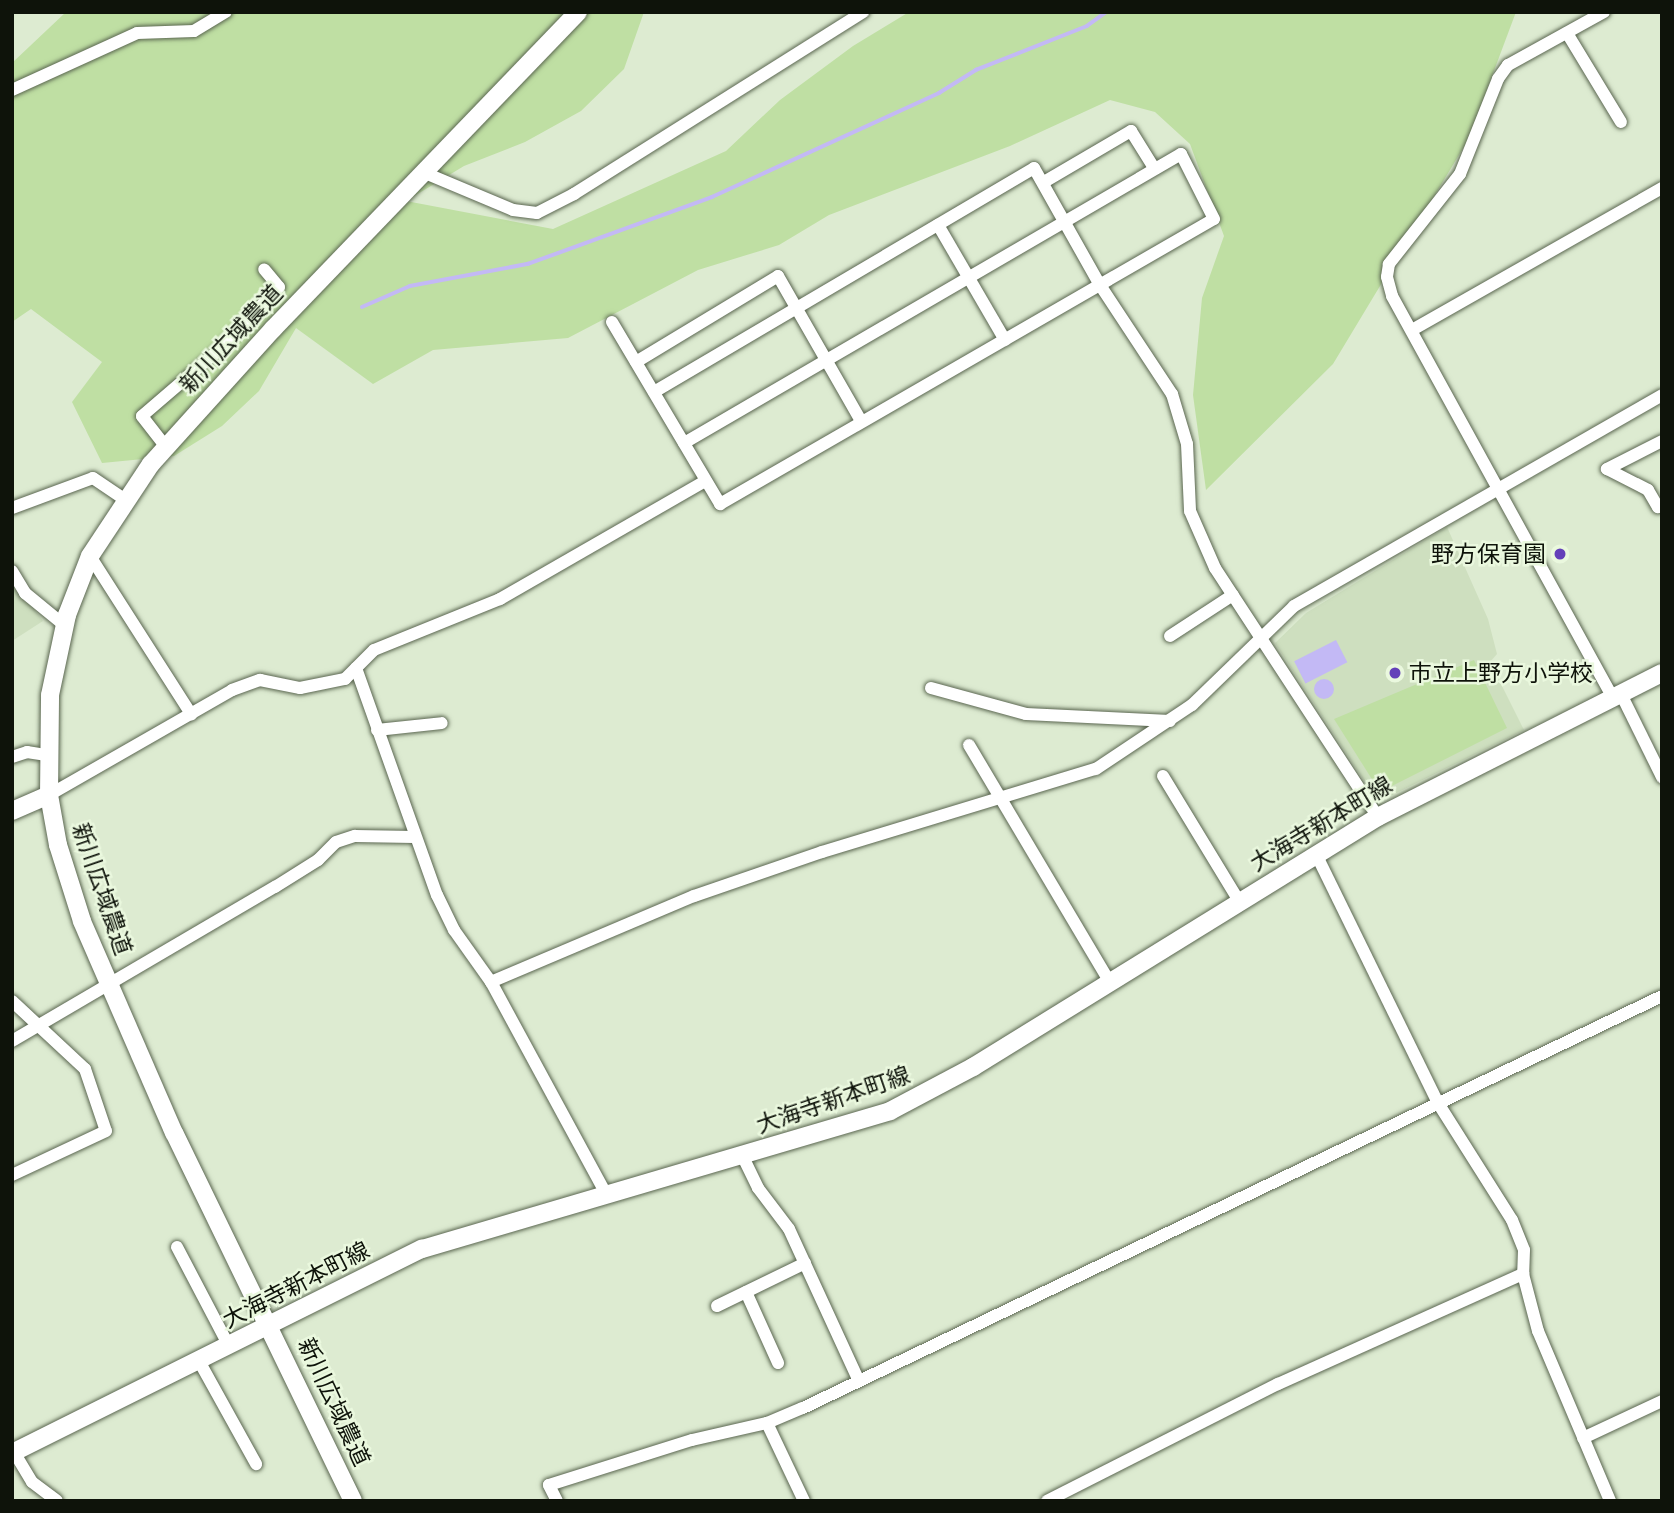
<!DOCTYPE html>
<meta charset="utf-8">
<style>
body{margin:0}
#map{position:relative;width:1674px;height:1513px;overflow:hidden;background:#ddebd1;font-family:"Space Grotesk","Noto Sans JP",sans-serif}
div>[style]{position:absolute}
.built>*{inset:0;background:#cedfbf}
.green>*{inset:0;background:#bfdfa3}
.water>*{inset:0;background:#c3b9f5;transform-origin:0 0}
.round{border-radius:50%}
.stream>*{height:3.5px;margin:-1.75px;padding:0 1.75px;transform-origin:1.75px;border-radius:1.75px;background:#c3b9f5}
.roads{filter:drop-shadow(0 0 2px #5a6650) drop-shadow(0 0 2px #5a6650)}
.street>*{height:12px;margin:-6px;padding:0 6px;transform-origin:6px;border-radius:6px;background:#fff}
.secondary>*{height:18px;margin:-9px;padding:0 9px;transform-origin:9px;border-radius:9px;background:#fff}
.dots>*{width:19px;height:19px;translate:-50% -50%;box-sizing:border-box;border:4px solid #eaf8de;border-radius:50%}
span{translate:-50% -50%;white-space:nowrap;text-align:center;line-height:1.15;-webkit-text-stroke:5px #eaf8de;paint-order:stroke}
.street-label{font-size:23px;color:#0e130a}
.poi-label{font-size:23px;color:#0e130a}
.right{translate:-100% -50%;text-align:right}
.left{translate:0 -50%;text-align:left}
.frame{position:absolute;inset:0;border:14px solid #0e130a;pointer-events:none}
</style>
<div id="map">
<div class="built">
<div style="clip-path:polygon(1447px 527px,1488px 619px,1497px 654px,1490px 662px,1524px 730px,1378px 802px,1275px 643px,1306px 613px)"></div>
<div style="clip-path:polygon(12px 580px,43px 621px,12px 641px)"></div>
</div>
<div class="green">
<div style="clip-path:polygon(66px 12px,644px 12px,624px 69px,581px 111px,525px 142px,464px 166px,406px 201px,553px 229px,726px 151px,780px 100px,853px 46px,909px 12px,1516px 12px,1468px 140px,1333px 364px,1206px 490px,1193px 395px,1202px 298px,1224px 236px,1190px 144px,1155px 112px,1110px 100px,1010px 146px,829px 215px,779px 245px,698px 270px,568px 338px,433px 350px,373px 384px,296px 328px,259px 391px,222px 426px,174px 456px,102px 463px,72px 402px,102px 362px,31px 309px,12px 322px,12px 63px)"></div>
<div style="clip-path:polygon(1474px 660px,1507px 728px,1380px 792px,1334px 719px)"></div>
</div>
<div class="water">
<div style="left:1336px;top:640px;width:25px;height:47px;rotate:63deg"></div>
<div class="round" style="left:1314px;top:679px;width:20px;height:20px"></div>
</div>
<div class="stream">
<div style="left:362px;top:307px;width:52px;rotate:-23.6deg"></div>
<div style="left:410px;top:286px;width:120px;rotate:-10.6deg"></div>
<div style="left:528px;top:264px;width:196px;rotate:-20deg"></div>
<div style="left:712px;top:197px;width:250px;rotate:-24.6deg"></div>
<div style="left:939px;top:93px;width:44px;rotate:-31.9deg"></div>
<div style="left:976px;top:70px;width:119px;rotate:-21.6deg"></div>
<div style="left:1087px;top:26px;width:24px;rotate:-36deg"></div>
</div>
<div class="roads">
<div class="street">
<div style="left:1604px;top:12px;width:110px;rotate:151.1deg"></div>
<div style="left:1508px;top:65px;width:17px;rotate:126deg"></div>
<div style="left:1498px;top:79px;width:102px;rotate:111.8deg"></div>
<div style="left:1460px;top:174px;width:115px;rotate:128.3deg"></div>
<div style="left:1389px;top:264px;width:13px;rotate:99deg"></div>
<div style="left:1387px;top:277px;width:20px;rotate:75deg"></div>
<div style="left:1392px;top:296px;width:459px;rotate:61.2deg"></div>
<div style="left:1567px;top:33px;width:104px;rotate:58.8deg"></div>
<div style="left:12px;top:90px;width:137px;rotate:-24.5deg"></div>
<div style="left:137px;top:33px;width:57px;rotate:-2deg"></div>
<div style="left:194px;top:31px;width:37px;rotate:-31deg"></div>
<div style="left:425px;top:173px;width:95px;rotate:22.8deg"></div>
<div style="left:513px;top:210px;width:24px;rotate:7deg"></div>
<div style="left:537px;top:213px;width:42px;rotate:-27.2deg"></div>
<div style="left:574px;top:194px;width:342px;rotate:-32.2deg"></div>
<div style="left:1044px;top:182px;width:101px;rotate:-30.4deg"></div>
<div style="left:1131px;top:131px;width:44px;rotate:58.1deg"></div>
<div style="left:938px;top:225px;width:133px;rotate:59.8deg"></div>
<div style="left:612px;top:322px;width:212px;rotate:59.3deg"></div>
<div style="left:720px;top:504px;width:570px;rotate:-29.98deg"></div>
<div style="left:1214px;top:219px;width:73px;rotate:-116.9deg"></div>
<div style="left:1181px;top:154px;width:575px;rotate:149.82deg"></div>
<div style="left:1412px;top:330px;width:288px;rotate:-29.6deg"></div>
<div style="left:636px;top:362px;width:166px;rotate:-31.2deg"></div>
<div style="left:778px;top:276px;width:167px;rotate:60.2deg"></div>
<div style="left:654px;top:392px;width:441px;rotate:-30.5deg"></div>
<div style="left:1034px;top:168px;width:134px;rotate:60.6deg"></div>
<div style="left:1100px;top:285px;width:131px;rotate:56.6deg"></div>
<div style="left:1172px;top:394px;width:52px;rotate:73.3deg"></div>
<div style="left:1187px;top:444px;width:67px;rotate:87.4deg"></div>
<div style="left:1190px;top:511px;width:62px;rotate:66.3deg"></div>
<div style="left:1215px;top:568px;width:298px;rotate:56.8deg"></div>
<div style="left:1662px;top:441px;width:62px;rotate:153deg"></div>
<div style="left:1607px;top:469px;width:46px;rotate:27.1deg"></div>
<div style="left:1648px;top:490px;width:20px;rotate:60deg"></div>
<div style="left:1658px;top:507px;width:4px;rotate:-14deg"></div>
<div style="left:166px;top:447px;width:39px;rotate:-128deg"></div>
<div style="left:142px;top:416px;width:104px;rotate:-40.7deg"></div>
<div style="left:221px;top:348px;width:84px;rotate:-46.4deg"></div>
<div style="left:279px;top:287px;width:23px;rotate:-130deg"></div>
<div style="left:12px;top:508px;width:86px;rotate:-20.3deg"></div>
<div style="left:93px;top:478px;width:37px;rotate:34deg"></div>
<div style="left:90px;top:556px;width:188px;rotate:57.4deg"></div>
<div style="left:12px;top:571px;width:26px;rotate:59deg"></div>
<div style="left:25px;top:593px;width:50px;rotate:39.4deg"></div>
<div style="left:1170px;top:636px;width:75px;rotate:-33.1deg"></div>
<div style="left:356px;top:668px;width:241px;rotate:70.4deg"></div>
<div style="left:437px;top:895px;width:39px;rotate:64deg"></div>
<div style="left:454px;top:930px;width:64px;rotate:54.6deg"></div>
<div style="left:491px;top:982px;width:241px;rotate:61.5deg"></div>
<div style="left:931px;top:688px;width:98px;rotate:15.3deg"></div>
<div style="left:1026px;top:714px;width:144px;rotate:2.8deg"></div>
<div style="left:1621px;top:694px;width:93px;rotate:63.7deg"></div>
<div style="left:377px;top:730px;width:65px;rotate:-6.1deg"></div>
<div style="left:969px;top:745px;width:276px;rotate:59.3deg"></div>
<div style="left:12px;top:757px;width:16px;rotate:-18deg"></div>
<div style="left:27px;top:752px;width:20px;rotate:9deg"></div>
<div style="left:1163px;top:776px;width:146px;rotate:58.7deg"></div>
<div style="left:49px;top:795px;width:211px;rotate:-29.8deg"></div>
<div style="left:232px;top:690px;width:30px;rotate:-20deg"></div>
<div style="left:260px;top:680px;width:41px;rotate:11.3deg"></div>
<div style="left:300px;top:688px;width:46px;rotate:-11.3deg"></div>
<div style="left:345px;top:679px;width:41px;rotate:-45deg"></div>
<div style="left:374px;top:650px;width:136px;rotate:-22deg"></div>
<div style="left:500px;top:599px;width:237px;rotate:-29.9deg"></div>
<div style="left:1316px;top:854px;width:277px;rotate:63.9deg"></div>
<div style="left:1438px;top:1103px;width:138px;rotate:57.7deg"></div>
<div style="left:1512px;top:1220px;width:32px;rotate:68deg"></div>
<div style="left:1524px;top:1250px;width:24px;rotate:92deg"></div>
<div style="left:1523px;top:1274px;width:59px;rotate:75.3deg"></div>
<div style="left:1538px;top:1331px;width:185px;rotate:67deg"></div>
<div style="left:491px;top:982px;width:220px;rotate:-23deg"></div>
<div style="left:694px;top:896px;width:135px;rotate:-19deg"></div>
<div style="left:822px;top:852px;width:286px;rotate:-16.9deg"></div>
<div style="left:1096px;top:769px;width:115px;rotate:-33.7deg"></div>
<div style="left:1192px;top:705px;width:142px;rotate:-44.1deg"></div>
<div style="left:1294px;top:606px;width:424px;rotate:-29.8deg"></div>
<div style="left:12px;top:1001px;width:100px;rotate:43deg"></div>
<div style="left:85px;top:1069px;width:65px;rotate:71.3deg"></div>
<div style="left:106px;top:1131px;width:104px;rotate:154.9deg"></div>
<div style="left:12px;top:1041px;width:305px;rotate:-30.4deg"></div>
<div style="left:275px;top:887px;width:51px;rotate:-32.1deg"></div>
<div style="left:318px;top:860px;width:25px;rotate:-45deg"></div>
<div style="left:336px;top:842px;width:20px;rotate:-18deg"></div>
<div style="left:355px;top:836px;width:59px;rotate:1deg"></div>
<div style="left:743px;top:1157px;width:34px;rotate:64deg"></div>
<div style="left:758px;top:1188px;width:51px;rotate:52.9deg"></div>
<div style="left:789px;top:1229px;width:167px;rotate:65.3deg"></div>
<div style="left:177px;top:1247px;width:112px;rotate:62.3deg"></div>
<div style="left:746px;top:1292px;width:78px;rotate:65.7deg"></div>
<div style="left:717px;top:1306px;width:98px;rotate:-26deg"></div>
<div style="left:199px;top:1361px;width:118px;rotate:61deg"></div>
<div style="left:767px;top:1423px;width:86px;rotate:64.6deg"></div>
<div style="left:1583px;top:1438px;width:87px;rotate:-25.1deg"></div>
<div style="left:14px;top:1452px;width:35px;rotate:59deg"></div>
<div style="left:32px;top:1482px;width:31px;rotate:37deg"></div>
<div style="left:557px;top:1501px;width:18px;rotate:-117deg"></div>
<div style="left:549px;top:1485px;width:150px;rotate:-17.5deg"></div>
<div style="left:692px;top:1440px;width:77px;rotate:-12.8deg"></div>
<div style="left:767px;top:1423px;width:39px;rotate:-23deg"></div>
<div style="left:803px;top:1408px;width:953px;rotate:-25.62deg"></div>
<div style="left:1047px;top:1501px;width:259px;rotate:-26.9deg"></div>
<div style="left:1278px;top:1384px;width:269px;rotate:-24.2deg"></div>
</div>
<div class="secondary">
<div style="left:12px;top:811px;width:40px;rotate:-23.4deg"></div>
<div style="left:12px;top:1453px;width:458px;rotate:-26.5deg"></div>
<div style="left:422px;top:1249px;width:488px;rotate:-16.4deg"></div>
<div style="left:890px;top:1111px;width:94px;rotate:-27.9deg"></div>
<div style="left:973px;top:1067px;width:476px;rotate:-31.7deg"></div>
<div style="left:1378px;top:817px;width:318px;rotate:-26.9deg"></div>
<div style="left:353px;top:1501px;width:409px;rotate:-115.9deg"></div>
<div style="left:174px;top:1133px;width:231px;rotate:-113.5deg"></div>
<div style="left:82px;top:921px;width:80px;rotate:-107.5deg"></div>
<div style="left:58px;top:845px;width:51px;rotate:-100.2deg"></div>
<div style="left:49px;top:795px;width:100px;rotate:-89.4deg"></div>
<div style="left:50px;top:695px;width:82px;rotate:-78deg"></div>
<div style="left:67px;top:615px;width:63px;rotate:-68.7deg"></div>
<div style="left:90px;top:556px;width:110px;rotate:-56.5deg"></div>
<div style="left:151px;top:464px;width:182px;rotate:-47.9deg"></div>
<div style="left:273px;top:329px;width:440px;rotate:-46.1deg"></div>
</div>
</div>
<div class="dots">
<div style="left:1560px;top:554px;background:#6440b9"></div>
<div style="left:1395px;top:673px;background:#6440b9"></div>
</div>
<div class="street-label">
<span style="left:231px;top:339px;rotate:-47deg">新川広域農道</span>
<span style="left:1321px;top:824px;rotate:-31deg">大海寺新本町線</span>
<span style="left:102px;top:889px;rotate:71deg">新川広域農道</span>
<span style="left:833px;top:1100px;rotate:-19deg">大海寺新本町線</span>
<span style="left:296px;top:1285px;rotate:-27deg">大海寺新本町線</span>
<span style="left:334px;top:1402px;rotate:65deg">新川広域農道</span>
</div>
<div class="poi-label">
<span class="right" style="left:1546px;top:554px">野方保育園</span>
<span class="left" style="left:1409px;top:673px">市立上野方小学校</span>
</div>
<div class="frame"></div>
</div>
